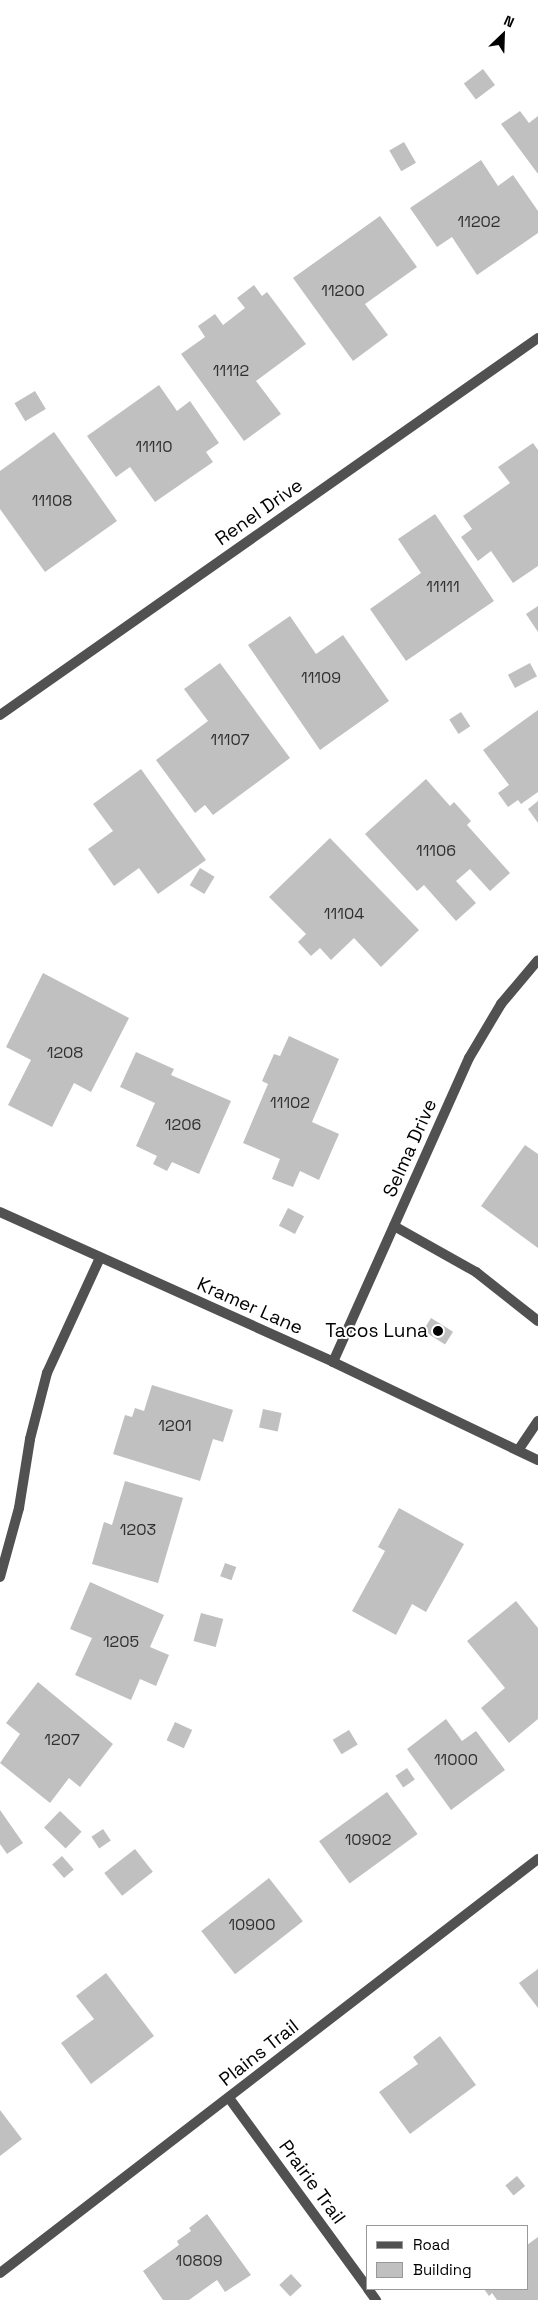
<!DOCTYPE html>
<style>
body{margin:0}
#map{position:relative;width:538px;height:2300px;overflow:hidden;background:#fff;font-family:"Space Grotesk",sans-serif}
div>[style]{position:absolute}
.building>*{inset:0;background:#c0c0c0;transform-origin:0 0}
.service>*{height:10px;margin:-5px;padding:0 5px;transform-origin:5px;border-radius:5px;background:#515151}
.minor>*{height:10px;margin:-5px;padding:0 5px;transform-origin:5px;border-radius:5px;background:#515151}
.tertiary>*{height:10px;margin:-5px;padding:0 5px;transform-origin:5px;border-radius:5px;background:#515151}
.dots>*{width:14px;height:14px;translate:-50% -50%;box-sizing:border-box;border:2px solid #fff;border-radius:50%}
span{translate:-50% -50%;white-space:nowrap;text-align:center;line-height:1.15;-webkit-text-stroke:4px #fff;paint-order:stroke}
.number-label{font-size:16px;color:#303030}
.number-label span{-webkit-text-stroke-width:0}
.street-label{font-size:19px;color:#000}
.poi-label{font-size:19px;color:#000}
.right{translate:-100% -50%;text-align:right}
.legend{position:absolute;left:366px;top:2225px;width:162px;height:65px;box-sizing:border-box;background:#fff;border:1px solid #999;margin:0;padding:6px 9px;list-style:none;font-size:15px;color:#000}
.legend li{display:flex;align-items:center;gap:10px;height:25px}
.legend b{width:25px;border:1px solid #999}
.north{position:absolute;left:478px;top:10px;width:50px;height:50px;-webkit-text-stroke:4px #fff;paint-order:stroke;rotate:24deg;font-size:14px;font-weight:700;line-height:20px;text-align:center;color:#000}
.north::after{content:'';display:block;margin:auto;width:18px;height:22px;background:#000;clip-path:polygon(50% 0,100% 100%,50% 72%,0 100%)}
</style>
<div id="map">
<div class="building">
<div style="left:483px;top:69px;width:20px;height:24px;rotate:53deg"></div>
<div style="clip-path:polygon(520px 111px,529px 123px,538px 116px,538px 174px,501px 124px)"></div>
<div style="left:404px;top:142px;width:24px;height:17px;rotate:60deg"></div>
<div style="clip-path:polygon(481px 160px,498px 186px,513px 175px,538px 211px,538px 233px,477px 275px,452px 237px,437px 247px,410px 208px)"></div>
<div style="clip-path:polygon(380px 216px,417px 267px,365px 304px,388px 335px,353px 361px,293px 278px)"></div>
<div style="clip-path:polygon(254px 285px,262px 296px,267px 292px,306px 344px,256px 381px,281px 414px,244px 441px,181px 354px,205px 337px,198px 326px,215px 314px,223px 325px,245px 308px,237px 298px)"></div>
<div style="clip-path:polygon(159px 385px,177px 411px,190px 401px,219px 443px,206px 452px,213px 462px,155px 502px,130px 467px,116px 477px,87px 436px)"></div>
<div style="left:35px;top:391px;width:21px;height:24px;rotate:59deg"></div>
<div style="clip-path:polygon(54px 432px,117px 521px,45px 572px,0 509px,0 471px)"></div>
<div style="clip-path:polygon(533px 443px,538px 450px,538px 566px,513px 583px,491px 551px,478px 561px,461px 537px,472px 529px,463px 516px,510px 483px,498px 467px)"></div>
<div style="clip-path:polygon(435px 514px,494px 601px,406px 661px,370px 609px,421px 573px,398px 539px)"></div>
<div style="clip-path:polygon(538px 606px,538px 632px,526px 614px)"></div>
<div style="clip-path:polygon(290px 616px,316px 654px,343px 635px,389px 701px,320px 750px,248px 645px)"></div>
<div style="clip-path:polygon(220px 663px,290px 758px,213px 815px,205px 805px,195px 813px,156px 760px,208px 721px,184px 689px)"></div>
<div style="left:530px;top:663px;width:15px;height:25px;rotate:62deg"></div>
<div style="clip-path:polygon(538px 710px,538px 792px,521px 804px,518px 800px,508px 807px,498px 793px,509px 785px,483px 750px)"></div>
<div style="left:461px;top:712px;width:17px;height:14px;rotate:57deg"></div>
<div style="clip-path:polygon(141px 769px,206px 860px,158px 894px,139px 868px,114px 886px,88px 849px,113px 831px,93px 804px)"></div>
<div style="clip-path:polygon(426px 779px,450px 806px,454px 802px,471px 821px,467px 825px,510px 873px,490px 891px,470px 869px,456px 881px,476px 903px,456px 921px,424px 885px,417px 891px,365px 834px)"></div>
<div style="clip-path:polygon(538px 801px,538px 823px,528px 809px)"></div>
<div style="clip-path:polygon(330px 838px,419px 930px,381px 967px,354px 938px,331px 960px,320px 948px,311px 956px,298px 942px,306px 934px,269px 897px)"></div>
<div style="left:200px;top:868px;width:17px;height:20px;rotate:31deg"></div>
<div style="clip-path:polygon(43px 973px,129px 1018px,91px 1092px,74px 1083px,52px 1127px,8px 1105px,31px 1060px,6px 1047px)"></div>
<div style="clip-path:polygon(289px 1036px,339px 1059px,312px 1122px,339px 1134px,319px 1180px,300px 1171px,293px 1187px,272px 1179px,280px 1159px,243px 1143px,268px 1084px,262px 1081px,274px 1054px,280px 1056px)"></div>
<div style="clip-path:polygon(136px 1052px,174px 1069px,171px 1075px,231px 1101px,199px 1174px,172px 1162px,167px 1171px,153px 1164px,157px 1156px,136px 1146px,155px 1103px,120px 1087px)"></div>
<div style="clip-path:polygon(525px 1145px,538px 1154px,538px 1248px,481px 1206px)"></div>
<div style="left:288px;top:1208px;width:18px;height:20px;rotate:27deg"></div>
<div style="left:431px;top:1318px;width:26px;height:15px;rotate:32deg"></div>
<div style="clip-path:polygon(152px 1385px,233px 1410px,223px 1442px,213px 1439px,200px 1481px,113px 1454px,125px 1415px,132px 1417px,135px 1408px,144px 1411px)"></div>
<div style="left:263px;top:1409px;width:19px;height:19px;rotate:12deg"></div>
<div style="clip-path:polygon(125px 1481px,183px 1498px,158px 1583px,92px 1564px,104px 1522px,112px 1525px)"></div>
<div style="clip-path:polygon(399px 1508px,464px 1544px,426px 1612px,412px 1604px,396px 1635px,352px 1611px,385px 1551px,378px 1547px)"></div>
<div style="left:225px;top:1563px;width:12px;height:14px;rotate:20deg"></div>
<div style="clip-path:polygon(90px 1582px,164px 1615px,150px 1647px,169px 1655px,156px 1686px,140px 1679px,131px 1700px,75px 1675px,92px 1638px,70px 1629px)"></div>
<div style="clip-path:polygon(516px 1601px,538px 1628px,538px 1719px,509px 1743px,481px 1708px,505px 1688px,467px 1641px)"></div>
<div style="left:201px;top:1613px;width:23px;height:29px;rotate:15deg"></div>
<div style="clip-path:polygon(38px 1682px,113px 1744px,80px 1787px,69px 1778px,50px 1803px,0 1763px,20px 1734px,6px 1723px)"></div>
<div style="clip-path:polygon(446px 1719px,462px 1741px,476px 1731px,505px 1770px,451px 1810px,407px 1749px)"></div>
<div style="left:175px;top:1722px;width:19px;height:20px;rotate:25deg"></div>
<div style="left:349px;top:1730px;width:17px;height:19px;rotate:59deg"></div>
<div style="left:407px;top:1768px;width:14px;height:14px;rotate:56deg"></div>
<div style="left:387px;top:1792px;width:52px;height:84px;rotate:54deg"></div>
<div style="clip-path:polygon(0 1810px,23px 1843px,7px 1854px,0 1844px)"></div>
<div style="left:60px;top:1811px;width:30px;height:23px;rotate:44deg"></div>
<div style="left:103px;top:1829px;width:14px;height:14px;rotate:56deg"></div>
<div style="left:135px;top:1849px;width:29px;height:39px;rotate:52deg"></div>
<div style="left:62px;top:1856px;width:18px;height:13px;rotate:49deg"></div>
<div style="left:269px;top:1878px;width:55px;height:86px;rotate:52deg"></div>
<div style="clip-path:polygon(538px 1969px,538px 2008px,519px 1983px)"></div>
<div style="clip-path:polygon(106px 1973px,154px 2036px,91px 2084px,61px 2043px,94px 2019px,76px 1996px)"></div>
<div style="clip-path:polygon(440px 2036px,476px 2085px,410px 2134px,379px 2092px,418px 2064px,413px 2057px)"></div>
<div style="clip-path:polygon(0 2110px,22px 2139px,0 2156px)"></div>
<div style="left:517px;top:2176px;width:13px;height:15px;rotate:51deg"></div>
<div style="clip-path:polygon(207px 2214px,251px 2275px,225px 2292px,217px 2280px,189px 2300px,163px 2300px,143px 2271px,179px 2245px,177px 2241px,191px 2231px,189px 2228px)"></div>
<div style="clip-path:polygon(538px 2237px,538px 2300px,497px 2300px,492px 2293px,489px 2296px,484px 2289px,527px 2289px,527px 2245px)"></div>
<div style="left:291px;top:2274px;width:16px;height:16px;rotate:47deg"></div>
</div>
<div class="service">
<div style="left:394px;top:1226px;width:94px;rotate:29.3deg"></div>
<div style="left:476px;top:1272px;width:79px;rotate:38.3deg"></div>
<div style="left:519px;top:1449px;width:34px;rotate:-56deg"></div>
</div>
<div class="minor">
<div style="left:0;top:715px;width:657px;rotate:-35.02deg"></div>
<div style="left:333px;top:1362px;width:333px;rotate:-65.9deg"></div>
<div style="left:469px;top:1058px;width:63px;rotate:-59.3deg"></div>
<div style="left:501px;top:1004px;width:57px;rotate:-49.9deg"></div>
<div style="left:0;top:1577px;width:72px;rotate:-74.6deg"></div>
<div style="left:19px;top:1508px;width:70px;rotate:-80.9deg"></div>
<div style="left:30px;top:1439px;width:68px;rotate:-75.6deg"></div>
<div style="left:47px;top:1373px;width:127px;rotate:-65.3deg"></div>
<div style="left:229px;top:2098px;width:234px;rotate:53.9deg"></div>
<div style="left:0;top:2273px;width:679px;rotate:-37.58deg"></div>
<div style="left:368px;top:2289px;width:14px;rotate:54deg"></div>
</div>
<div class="tertiary">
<div style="left:0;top:1212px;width:365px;rotate:24.2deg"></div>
<div style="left:333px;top:1362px;width:227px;rotate:25.6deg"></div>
</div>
<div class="dots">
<div style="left:438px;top:1331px;background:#000"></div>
</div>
<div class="number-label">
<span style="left:479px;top:222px">11202</span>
<span style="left:343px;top:291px">11200</span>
<span style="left:231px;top:371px">11112</span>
<span style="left:154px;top:447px">11110</span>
<span style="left:52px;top:501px">11108</span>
<span style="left:443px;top:587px">11111</span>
<span style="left:321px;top:678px">11109</span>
<span style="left:230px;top:740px">11107</span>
<span style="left:436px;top:851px">11106</span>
<span style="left:344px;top:914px">11104</span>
<span style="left:65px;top:1053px">1208</span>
<span style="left:290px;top:1103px">11102</span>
<span style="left:183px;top:1125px">1206</span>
<span style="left:175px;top:1426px">1201</span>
<span style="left:138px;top:1530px">1203</span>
<span style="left:121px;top:1642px">1205</span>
<span style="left:62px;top:1740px">1207</span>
<span style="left:456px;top:1760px">11000</span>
<span style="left:368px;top:1840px">10902</span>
<span style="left:252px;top:1925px">10900</span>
<span style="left:199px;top:2261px">10809</span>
</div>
<div class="street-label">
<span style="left:259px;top:512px;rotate:-35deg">Renel Drive</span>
<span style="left:410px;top:1148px;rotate:-66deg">Selma Drive</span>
<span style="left:250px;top:1306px;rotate:24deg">Kramer Lane</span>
<span style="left:259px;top:2053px;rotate:-38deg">Plains Trail</span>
<span style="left:312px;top:2182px;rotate:54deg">Prairie Trail</span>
</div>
<div class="poi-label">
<span class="right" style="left:428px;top:1331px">Tacos Luna</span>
</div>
<ul class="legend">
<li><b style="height:6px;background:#515151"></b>Road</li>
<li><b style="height:14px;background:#c0c0c0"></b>Building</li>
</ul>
<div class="north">N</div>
</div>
